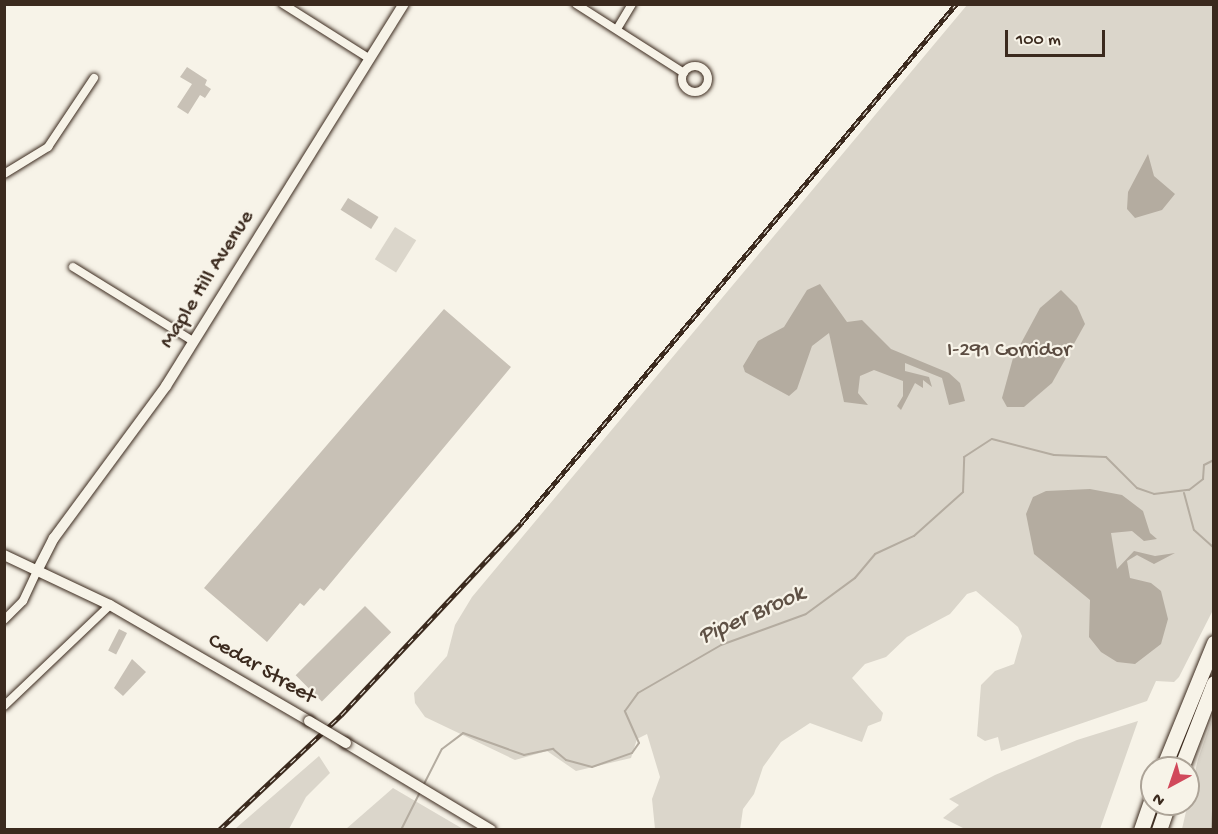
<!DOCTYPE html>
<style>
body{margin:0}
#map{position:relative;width:1218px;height:834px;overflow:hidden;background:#f7f3e8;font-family:"Gochi Hand",sans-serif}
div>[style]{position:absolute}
.green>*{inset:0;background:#dbd6cb;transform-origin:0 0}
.water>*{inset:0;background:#b4aca0}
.stream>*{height:2px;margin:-1px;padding:0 1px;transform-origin:1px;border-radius:1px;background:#b4aca0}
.building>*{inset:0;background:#c8c1b6;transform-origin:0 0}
.roads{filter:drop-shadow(0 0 2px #3b2a1e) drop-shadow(0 0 2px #3b2a1e)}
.street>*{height:8px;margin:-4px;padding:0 4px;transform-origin:4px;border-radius:4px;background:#f7f3e8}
.street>.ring{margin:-4px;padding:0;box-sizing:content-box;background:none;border:8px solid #f7f3e8;border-radius:50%}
.secondary>*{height:10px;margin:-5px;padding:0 5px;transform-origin:5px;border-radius:5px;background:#f7f3e8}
.highway>*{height:15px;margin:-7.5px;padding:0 7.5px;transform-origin:7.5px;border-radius:7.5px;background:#f7f3e8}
.rail>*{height:4.5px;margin-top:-2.25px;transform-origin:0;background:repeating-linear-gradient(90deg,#f7f3e8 0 7px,#3b2a1e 0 14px);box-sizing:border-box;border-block:2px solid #3b2a1e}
.bridges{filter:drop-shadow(0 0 2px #3b2a1e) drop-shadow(0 0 2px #3b2a1e)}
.secondary-bridge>*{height:10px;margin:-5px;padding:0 5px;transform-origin:5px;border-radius:5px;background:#f7f3e8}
span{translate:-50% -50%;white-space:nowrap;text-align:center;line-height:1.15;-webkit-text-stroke:4.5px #f7f3e8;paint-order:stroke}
.street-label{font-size:22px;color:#3b2a1e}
.park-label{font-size:22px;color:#5b4c41}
.water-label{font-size:24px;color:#5f5145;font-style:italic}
.frame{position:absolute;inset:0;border:6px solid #3b2a1e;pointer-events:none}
.north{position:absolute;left:1140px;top:756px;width:60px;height:60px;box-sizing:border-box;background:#f7f3e8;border:2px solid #aca397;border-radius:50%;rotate:220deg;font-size:16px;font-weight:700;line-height:24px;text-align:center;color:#3b2a1e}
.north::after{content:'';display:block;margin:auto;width:21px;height:27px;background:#d1495b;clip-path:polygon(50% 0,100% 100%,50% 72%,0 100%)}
.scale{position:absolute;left:1005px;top:30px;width:100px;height:27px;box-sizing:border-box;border:3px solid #3b2a1e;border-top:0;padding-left:8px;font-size:18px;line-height:21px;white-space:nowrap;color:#3b2a1e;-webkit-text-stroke:4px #f7f3e8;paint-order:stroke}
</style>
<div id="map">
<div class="green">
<div style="clip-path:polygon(967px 5px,1213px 5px,1213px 610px,1179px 677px,1174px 682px,1156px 681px,1147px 701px,1001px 751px,998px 737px,985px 741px,977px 736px,981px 685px,995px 671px,1014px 664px,1022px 636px,1018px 627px,976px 591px,967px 594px,950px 614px,907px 637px,886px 657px,865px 664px,852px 678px,883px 713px,881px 721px,868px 726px,862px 742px,810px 723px,781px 742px,763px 767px,754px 794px,743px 809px,740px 830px,655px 829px,652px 799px,660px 777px,647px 734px,637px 739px,631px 758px,576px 771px,547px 751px,515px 760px,425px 717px,415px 703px,414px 693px,447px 656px,455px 625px,472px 597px)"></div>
<div style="left:395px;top:227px;width:25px;height:38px;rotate:32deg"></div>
<div style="clip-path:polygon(1213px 716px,1213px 829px,1182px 829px,1198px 759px)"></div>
<div style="clip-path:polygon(1138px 721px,1100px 829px,965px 829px,943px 818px,959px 805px,949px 799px,995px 775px,1077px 740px)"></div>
<div style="clip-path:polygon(319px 756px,330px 773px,306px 797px,289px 829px,235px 829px)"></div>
<div style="clip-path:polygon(393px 788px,463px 829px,346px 829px)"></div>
</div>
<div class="water">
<div style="clip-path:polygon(1148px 154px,1154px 176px,1175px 194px,1162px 210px,1135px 218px,1127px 209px,1128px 192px)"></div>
<div style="clip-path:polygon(820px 284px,847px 322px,862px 320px,891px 349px,949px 373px,960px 383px,965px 401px,949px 405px,942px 378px,905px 363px,905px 371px,929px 377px,932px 387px,923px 380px,923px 388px,915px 383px,901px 410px,897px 406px,903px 396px,903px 381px,874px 370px,860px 376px,858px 393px,868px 405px,844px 402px,829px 333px,812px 346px,797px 389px,789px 396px,745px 372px,743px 366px,758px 341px,784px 327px,807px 290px)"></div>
<div style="clip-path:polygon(1061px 290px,1077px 306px,1085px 324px,1052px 383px,1024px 407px,1007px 407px,1002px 398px,1013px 358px,1040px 308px)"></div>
<div style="clip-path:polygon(1090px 489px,1122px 495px,1143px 511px,1150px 533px,1157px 539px,1144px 541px,1132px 531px,1111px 533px,1117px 569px,1134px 551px,1155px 556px,1175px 553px,1154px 564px,1137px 555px,1127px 561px,1130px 578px,1151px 583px,1161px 591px,1168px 619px,1161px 644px,1135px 664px,1117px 662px,1101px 652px,1089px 637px,1090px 600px,1034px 554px,1026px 514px,1033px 497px,1046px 491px)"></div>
</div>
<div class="stream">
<div style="left:1184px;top:493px;width:38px;rotate:75deg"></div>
<div style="left:1194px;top:530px;width:27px;rotate:42deg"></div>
<div style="left:424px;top:784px;width:39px;rotate:-63deg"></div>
<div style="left:442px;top:749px;width:26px;rotate:-37deg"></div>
<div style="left:463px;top:733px;width:65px;rotate:19.8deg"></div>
<div style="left:524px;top:755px;width:30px;rotate:-12deg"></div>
<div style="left:553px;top:749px;width:17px;rotate:40deg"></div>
<div style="left:566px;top:760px;width:27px;rotate:15deg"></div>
<div style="left:592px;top:767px;width:42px;rotate:-19.3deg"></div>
<div style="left:632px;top:753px;width:12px;rotate:-55deg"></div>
<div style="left:639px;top:743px;width:35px;rotate:-114deg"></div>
<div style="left:625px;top:711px;width:22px;rotate:-54deg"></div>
<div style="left:638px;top:693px;width:96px;rotate:-30deg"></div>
<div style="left:721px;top:645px;width:90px;rotate:-20deg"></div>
<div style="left:806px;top:614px;width:61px;rotate:-36.3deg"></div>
<div style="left:855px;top:578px;width:31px;rotate:-50deg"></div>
<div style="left:875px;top:554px;width:43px;rotate:-24.8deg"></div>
<div style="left:914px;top:536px;width:66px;rotate:-41.9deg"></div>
<div style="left:963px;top:492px;width:35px;rotate:-88deg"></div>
<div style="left:964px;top:457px;width:33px;rotate:-33deg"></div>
<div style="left:992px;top:439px;width:64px;rotate:14.5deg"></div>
<div style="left:1054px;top:455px;width:52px;rotate:2.2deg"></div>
<div style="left:1106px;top:457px;width:44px;rotate:45deg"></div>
<div style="left:1137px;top:488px;width:18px;rotate:19deg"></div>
<div style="left:1154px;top:494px;width:35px;rotate:-7deg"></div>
<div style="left:1189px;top:490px;width:18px;rotate:-38deg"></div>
<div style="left:1203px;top:479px;width:14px;rotate:-86deg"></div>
<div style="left:1204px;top:465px;width:11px;rotate:-27deg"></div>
<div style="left:401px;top:830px;width:42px;rotate:-63.4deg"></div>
<div style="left:1212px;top:830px;width:39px;rotate:-87deg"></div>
</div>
<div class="building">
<div style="clip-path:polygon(187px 67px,207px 80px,205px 85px,211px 89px,205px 98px,200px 95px,188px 114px,177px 107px,192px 84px,180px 77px)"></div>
<div style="left:348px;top:198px;width:36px;height:14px;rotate:32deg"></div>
<div style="clip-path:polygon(444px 309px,511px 367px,324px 591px,320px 588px,304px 606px,300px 603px,267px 642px,204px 588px)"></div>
<div style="left:365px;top:606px;width:37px;height:98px;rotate:45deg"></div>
<div style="left:119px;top:629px;width:9px;height:24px;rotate:27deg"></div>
<div style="clip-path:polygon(132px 659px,146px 672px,123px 696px,114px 688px)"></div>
</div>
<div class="roads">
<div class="street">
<div style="left:283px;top:4px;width:103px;rotate:32.3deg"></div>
<div style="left:576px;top:4px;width:128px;rotate:32.6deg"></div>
<div style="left:617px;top:29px;width:29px;rotate:-59deg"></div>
<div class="ring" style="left:682px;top:66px;width:18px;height:18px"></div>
<div style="left:4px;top:174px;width:52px;rotate:-31.5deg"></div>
<div style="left:48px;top:147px;width:83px;rotate:-56.3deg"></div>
<div style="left:73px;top:267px;width:141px;rotate:31.7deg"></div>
<div style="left:4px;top:620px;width:27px;rotate:-45deg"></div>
<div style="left:23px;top:601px;width:33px;rotate:-65deg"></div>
<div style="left:4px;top:706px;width:146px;rotate:-43.6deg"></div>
</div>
<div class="secondary">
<div style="left:4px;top:555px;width:117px;rotate:25.3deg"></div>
<div style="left:110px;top:605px;width:230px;rotate:30.2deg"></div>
<div style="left:37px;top:571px;width:37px;rotate:-63deg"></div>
<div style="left:54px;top:538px;width:189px;rotate:-53.6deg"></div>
<div style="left:166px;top:386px;width:450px;rotate:-58.1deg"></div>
<div style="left:346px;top:743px;width:169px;rotate:31deg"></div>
</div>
<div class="highway">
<div style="left:1163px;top:768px;width:135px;rotate:-67.8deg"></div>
<div style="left:1181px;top:768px;width:91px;rotate:-68.8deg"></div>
<div style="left:1141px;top:830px;width:34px;rotate:-71deg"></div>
<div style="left:1159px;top:830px;width:28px;rotate:-71deg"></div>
</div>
</div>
<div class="rail">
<div style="left:219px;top:830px;width:168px;rotate:-43.3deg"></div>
<div style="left:341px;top:715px;width:263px;rotate:-46.8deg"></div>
<div style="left:521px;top:523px;width:677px;rotate:-50.03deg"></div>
</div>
<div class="bridges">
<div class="secondary-bridge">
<div style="left:309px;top:721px;width:43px;rotate:30.7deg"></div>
</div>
</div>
<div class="street-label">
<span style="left:208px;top:280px;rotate:-58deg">Maple Hill Avenue</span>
<span style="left:261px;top:670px;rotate:30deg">Cedar Street</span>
</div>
<div class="park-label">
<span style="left:1009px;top:352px">I-291 Corridor</span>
</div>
<div class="water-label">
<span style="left:752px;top:616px;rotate:-24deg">Piper Brook</span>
</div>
<div class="frame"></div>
<div class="north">N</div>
<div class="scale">100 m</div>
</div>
